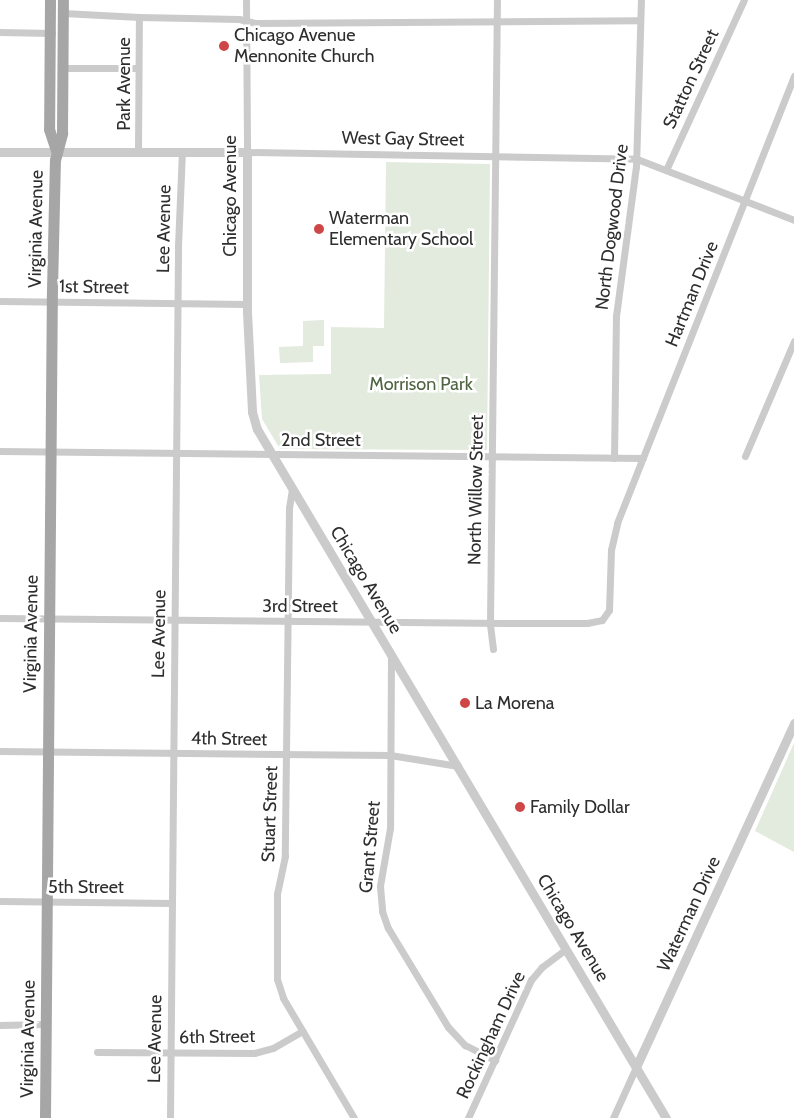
<!DOCTYPE html>
<style>
body{margin:0}
#map{position:relative;width:794px;height:1118px;overflow:hidden;background:#fff;font-family:Cabin,sans-serif}
div>[style]{position:absolute}
.green>*{inset:0;background:#e3eade}
.minor>*{height:7px;margin:-3.5px;padding:0 3.5px;transform-origin:3.5px;border-radius:3.5px;background:#cbcbcb}
.tertiary>*{height:9px;margin:-4.5px;padding:0 4.5px;transform-origin:4.5px;border-radius:4.5px;background:#cbcbcb}
.primary>*{height:11px;margin:-5.5px;padding:0 5.5px;transform-origin:5.5px;border-radius:5.5px;background:#a6a6a6}
.dots>*{width:14px;height:14px;translate:-50% -50%;box-sizing:border-box;border:2px solid #fff;border-radius:50%}
span{translate:-50% -50%;white-space:nowrap;text-align:center;line-height:1.15;-webkit-text-stroke:5px #fff;paint-order:stroke}
.poi-label{font-size:18px;color:#2e2e2e}
.left{translate:0 -50%;text-align:left}
.street-label{font-size:18px;color:#2e2e2e}
.park-label{font-size:18px;color:#4f6441}
</style>
<div id="map">
<div class="green">
<div style="clip-path:polygon(386px 162px,490px 164px,487px 450px,280px 449px,262px 419px,259px 375px,331px 374px,331px 327px,384px 328px)"></div>
<div style="clip-path:polygon(324px 320px,324px 346px,313px 346px,313px 362px,280px 363px,279px 347px,303px 346px,303px 321px)"></div>
<div style="clip-path:polygon(794px 743px,794px 852px,755px 831px)"></div>
</div>
<div class="minor">
<div style="left:246px;top:0;width:152px;rotate:89.6deg"></div>
<div style="left:247px;top:152px;width:390px;rotate:1deg"></div>
<div style="left:637px;top:159px;width:168px;rotate:21.2deg"></div>
<div style="left:63px;top:13px;width:76px;rotate:3deg"></div>
<div style="left:139px;top:17px;width:100px;rotate:1.1deg"></div>
<div style="left:239px;top:19px;width:16px;rotate:14deg"></div>
<div style="left:255px;top:23px;width:385px;rotate:-0.4deg"></div>
<div style="left:0;top:32px;width:52px;rotate:1.1deg"></div>
<div style="left:63px;top:68px;width:75px"></div>
<div style="left:138px;top:150px;width:133px;rotate:-89.6deg"></div>
<div style="left:666px;top:170px;width:187px;rotate:-65.4deg"></div>
<div style="left:0;top:301px;width:247px;rotate:0.7deg"></div>
<div style="left:0;top:451px;width:643px;rotate:0.62deg"></div>
<div style="left:745px;top:456px;width:125px;rotate:-66.9deg"></div>
<div style="left:614px;top:458px;width:142px;rotate:-89.2deg"></div>
<div style="left:616px;top:316px;width:150px;rotate:-82.4deg"></div>
<div style="left:636px;top:167px;width:167px;rotate:-88.3deg"></div>
<div style="left:292px;top:489px;width:19px;rotate:99deg"></div>
<div style="left:289px;top:508px;width:348px;rotate:90.7deg"></div>
<div style="left:285px;top:856px;width:39px;rotate:102deg"></div>
<div style="left:277px;top:894px;width:85px;rotate:90deg"></div>
<div style="left:277px;top:979px;width:20px;rotate:72deg"></div>
<div style="left:283px;top:998px;width:139px;rotate:59.4deg"></div>
<div style="left:0;top:618px;width:504px;rotate:0.57deg"></div>
<div style="left:504px;top:623px;width:83px"></div>
<div style="left:587px;top:623px;width:15px;rotate:-11deg"></div>
<div style="left:602px;top:620px;width:12px;rotate:-55deg"></div>
<div style="left:609px;top:610px;width:60px;rotate:-88.1deg"></div>
<div style="left:611px;top:550px;width:28px;rotate:-77deg"></div>
<div style="left:617px;top:523px;width:481px;rotate:-68.4deg"></div>
<div style="left:493px;top:649px;width:26px;rotate:-97deg"></div>
<div style="left:490px;top:623px;width:623px;rotate:-89.36deg"></div>
<div style="left:391px;top:654px;width:174px;rotate:90.3deg"></div>
<div style="left:390px;top:828px;width:59px;rotate:99.8deg"></div>
<div style="left:380px;top:886px;width:25px;rotate:85deg"></div>
<div style="left:382px;top:911px;width:18px;rotate:71deg"></div>
<div style="left:388px;top:928px;width:116px;rotate:58.8deg"></div>
<div style="left:448px;top:1027px;width:25px;rotate:47deg"></div>
<div style="left:465px;top:1045px;width:34px;rotate:27deg"></div>
<div style="left:0;top:751px;width:390px;rotate:0.6deg"></div>
<div style="left:390px;top:755px;width:69px;rotate:9.2deg"></div>
<div style="left:0;top:901px;width:172px;rotate:0.7deg"></div>
<div style="left:0;top:1025px;width:46px;rotate:-1.2deg"></div>
<div style="left:97px;top:1052px;width:157px;rotate:0.4deg"></div>
<div style="left:254px;top:1053px;width:20px;rotate:-15deg"></div>
<div style="left:273px;top:1048px;width:34px;rotate:-30deg"></div>
<div style="left:170px;top:1118px;width:872px;rotate:-89.47deg"></div>
<div style="left:178px;top:246px;width:95px;rotate:-87.6deg"></div>
<div style="left:468px;top:1118px;width:152px;rotate:-65.5deg"></div>
<div style="left:531px;top:980px;width:17px;rotate:-50deg"></div>
<div style="left:542px;top:967px;width:30px;rotate:-37deg"></div>
<div style="left:613px;top:1118px;width:56px;rotate:-65.7deg"></div>
</div>
<div class="tertiary">
<div style="left:0;top:152px;width:247px"></div>
<div style="left:247px;top:152px;width:160px;rotate:90deg"></div>
<div style="left:247px;top:312px;width:100px;rotate:87.1deg"></div>
<div style="left:252px;top:412px;width:18px;rotate:74deg"></div>
<div style="left:257px;top:429px;width:801px;rotate:59.31deg"></div>
<div style="left:636px;top:1067px;width:379px;rotate:-65.3deg"></div>
</div>
<div class="primary">
<div style="left:50px;top:0;width:129px;rotate:90.4deg"></div>
<div style="left:49px;top:129px;width:23px;rotate:72deg"></div>
<div style="left:45px;top:1118px;width:828px;rotate:-89.52deg"></div>
<div style="left:52px;top:290px;width:130px;rotate:-88.7deg"></div>
<div style="left:55px;top:160px;width:28px;rotate:-75deg"></div>
<div style="left:62px;top:133px;width:133px;rotate:-89.6deg"></div>
</div>
<div class="dots">
<div style="left:224px;top:46px;background:#cf4647"></div>
<div style="left:319px;top:229px;background:#cf4647"></div>
<div style="left:465px;top:703px;background:#cf4647"></div>
<div style="left:520px;top:807px;background:#cf4647"></div>
</div>
<div class="poi-label">
<span class="left" style="left:234px;top:46px">Chicago Avenue<br>Mennonite Church</span>
<span class="left" style="left:329px;top:229px">Waterman<br>Elementary School</span>
<span class="left" style="left:475px;top:703px">La Morena</span>
<span class="left" style="left:530px;top:807px">Family Dollar</span>
</div>
<div class="street-label">
<span style="left:691px;top:79px;rotate:-65deg">Statton Street</span>
<span style="left:124px;top:84px;rotate:-90deg">Park Avenue</span>
<span style="left:403px;top:139px;rotate:1deg">West Gay Street</span>
<span style="left:230px;top:196px;rotate:-90deg">Chicago Avenue</span>
<span style="left:612px;top:227px;rotate:-83deg">North Dogwood Drive</span>
<span style="left:36px;top:229px;rotate:-89deg">Virginia Avenue</span>
<span style="left:164px;top:229px;rotate:-89deg">Lee Avenue</span>
<span style="left:94px;top:287px;rotate:1deg">1st Street</span>
<span style="left:692px;top:294px;rotate:-68deg">Hartman Drive</span>
<span style="left:321px;top:440px">2nd Street</span>
<span style="left:476px;top:490px;rotate:-89deg">North Willow Street</span>
<span style="left:366px;top:580px;rotate:59deg">Chicago Avenue</span>
<span style="left:300px;top:606px">3rd Street</span>
<span style="left:31px;top:634px;rotate:-89deg">Virginia Avenue</span>
<span style="left:159px;top:634px;rotate:-89deg">Lee Avenue</span>
<span style="left:229px;top:739px;rotate:1deg">4th Street</span>
<span style="left:270px;top:814px;rotate:-88deg">Stuart Street</span>
<span style="left:370px;top:847px;rotate:-85deg">Grant Street</span>
<span style="left:86px;top:887px">5th Street</span>
<span style="left:689px;top:914px;rotate:-65deg">Waterman Drive</span>
<span style="left:573px;top:928px;rotate:59deg">Chicago Avenue</span>
<span style="left:491px;top:1035px;rotate:-65deg">Rockingham Drive</span>
<span style="left:217px;top:1037px;rotate:-1deg">6th Street</span>
<span style="left:28px;top:1039px;rotate:-89deg">Virginia Avenue</span>
<span style="left:155px;top:1039px;rotate:-89deg">Lee Avenue</span>
</div>
<div class="park-label">
<span style="left:421px;top:384px">Morrison Park</span>
</div>
</div>
